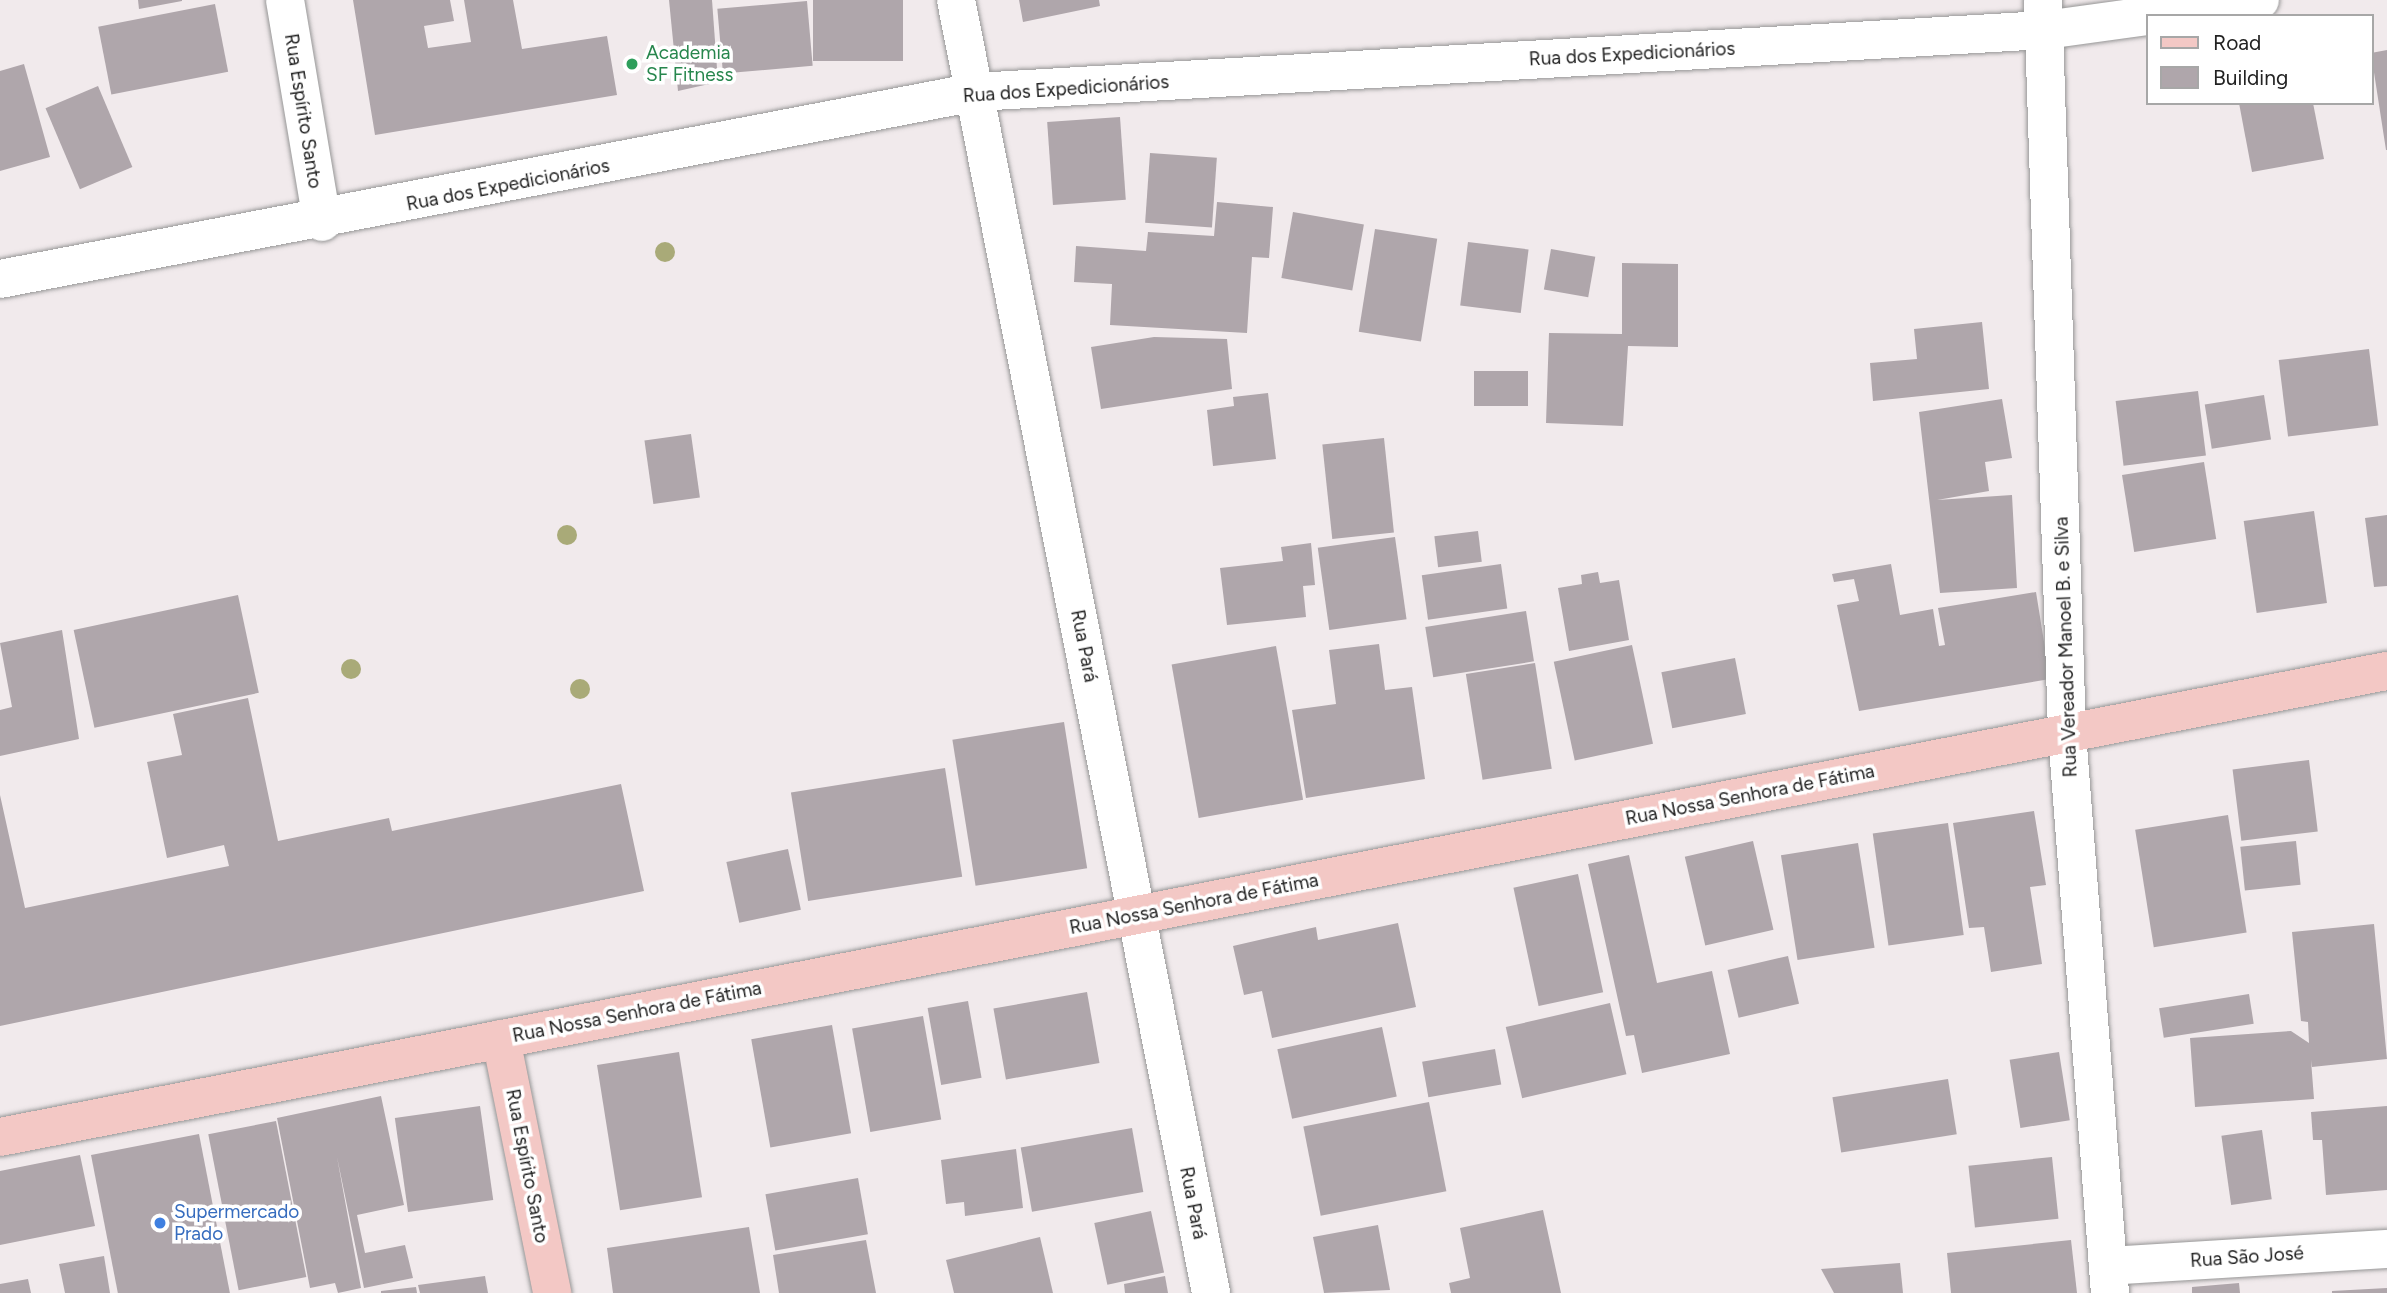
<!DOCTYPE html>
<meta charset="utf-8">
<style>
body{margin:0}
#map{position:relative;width:2387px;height:1293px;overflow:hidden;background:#f1eaec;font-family:Figtree,sans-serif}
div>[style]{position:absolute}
.building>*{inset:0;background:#afa6ab;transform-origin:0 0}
.roads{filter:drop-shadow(0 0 2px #969696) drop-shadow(0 0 2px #969696)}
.street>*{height:38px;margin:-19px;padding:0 19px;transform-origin:19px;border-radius:19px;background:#fff}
.secondary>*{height:38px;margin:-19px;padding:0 19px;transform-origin:19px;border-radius:19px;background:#f3c8c5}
.trees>*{width:20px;height:20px;margin:-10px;border-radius:50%;background:#a9aa78}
.dots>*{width:19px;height:19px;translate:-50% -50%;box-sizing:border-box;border:4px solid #fff;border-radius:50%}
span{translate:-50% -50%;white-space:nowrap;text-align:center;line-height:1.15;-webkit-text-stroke:7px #fff;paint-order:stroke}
.leisure-label{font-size:19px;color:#27864d}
.left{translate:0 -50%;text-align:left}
.street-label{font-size:19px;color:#222}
.shop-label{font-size:19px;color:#366cbe}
.legend{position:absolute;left:2146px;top:14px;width:228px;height:91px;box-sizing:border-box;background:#fff;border:2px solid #a7a7a7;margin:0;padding:9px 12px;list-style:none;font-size:21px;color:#222}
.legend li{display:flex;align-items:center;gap:14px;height:35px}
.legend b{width:35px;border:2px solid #a7a7a7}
</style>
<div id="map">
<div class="building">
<div style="clip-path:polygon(138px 0,182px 0,182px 1px,139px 9px)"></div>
<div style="clip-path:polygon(353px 0,450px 0,454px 21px,424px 26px,428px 48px,471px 42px,464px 0,513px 0,522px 49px,607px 36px,617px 95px,375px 135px)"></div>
<div style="clip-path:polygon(669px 0,712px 0,718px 82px,678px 91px)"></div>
<div style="left:813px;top:0;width:90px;height:61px"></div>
<div style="clip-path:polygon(1019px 0,1099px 0,1100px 6px,1023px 22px)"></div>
<div style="left:807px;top:1px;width:65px;height:90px;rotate:85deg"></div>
<div style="left:215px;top:4px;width:69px;height:119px;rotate:79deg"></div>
<div style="clip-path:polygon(2387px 50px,2387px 150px,2386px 150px,2371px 53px)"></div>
<div style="clip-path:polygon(24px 64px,50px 157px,0 171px,0 71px)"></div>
<div style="left:98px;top:86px;width:88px;height:57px;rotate:67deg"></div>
<div style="clip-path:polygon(2239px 103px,2313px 103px,2324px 159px,2252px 172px)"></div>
<div style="left:1120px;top:117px;width:83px;height:73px;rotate:86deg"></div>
<div style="left:1150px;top:153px;width:67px;height:70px;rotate:4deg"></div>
<div style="clip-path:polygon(1217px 202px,1273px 207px,1269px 258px,1252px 257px,1247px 333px,1110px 325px,1112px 284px,1074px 282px,1076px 246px,1146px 251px,1148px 232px,1214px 236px)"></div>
<div style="left:1293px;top:212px;width:72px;height:67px;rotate:10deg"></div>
<div style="left:1375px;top:229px;width:63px;height:104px;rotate:9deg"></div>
<div style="left:1468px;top:242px;width:61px;height:64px;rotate:7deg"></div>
<div style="left:1551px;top:249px;width:45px;height:41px;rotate:10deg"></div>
<div style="clip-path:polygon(1622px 263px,1678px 264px,1678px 347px,1628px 346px,1623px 426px,1546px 423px,1549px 333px,1622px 334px)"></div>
<div style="clip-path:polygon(1982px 322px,1989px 389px,1873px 401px,1870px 363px,1917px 359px,1914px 329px)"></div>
<div style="clip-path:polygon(1154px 337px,1227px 339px,1232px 389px,1101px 409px,1091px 347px)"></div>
<div style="left:2369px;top:349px;width:77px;height:91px;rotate:83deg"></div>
<div style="left:1474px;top:371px;width:54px;height:35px"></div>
<div style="left:2198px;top:391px;width:65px;height:83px;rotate:83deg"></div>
<div style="clip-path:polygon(1268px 393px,1276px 459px,1213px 466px,1207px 410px,1234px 406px,1233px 397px)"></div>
<div style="left:2264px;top:395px;width:45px;height:60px;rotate:81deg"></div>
<div style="clip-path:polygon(2002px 399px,2012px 458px,1985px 462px,1989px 491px,1937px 500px,2012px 495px,2017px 588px,1940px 593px,1919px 412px)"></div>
<div style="left:691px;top:434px;width:64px;height:47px;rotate:82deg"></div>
<div style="left:1384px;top:438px;width:95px;height:62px;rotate:84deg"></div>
<div style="left:2204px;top:462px;width:78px;height:83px;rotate:81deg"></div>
<div style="left:2314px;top:511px;width:93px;height:71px;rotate:82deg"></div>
<div style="clip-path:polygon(2387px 515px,2387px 586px,2374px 587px,2365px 518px)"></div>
<div style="left:1478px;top:531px;width:31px;height:44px;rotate:83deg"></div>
<div style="left:1395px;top:537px;width:83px;height:78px;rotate:82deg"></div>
<div style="clip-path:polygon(1311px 543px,1315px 585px,1303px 586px,1306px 617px,1227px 625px,1220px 568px,1283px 561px,1281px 547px)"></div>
<div style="left:1501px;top:564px;width:45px;height:80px;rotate:82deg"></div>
<div style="clip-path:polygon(1891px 564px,1900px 615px,1933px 609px,1939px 646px,1945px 645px,1938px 608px,2036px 592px,2050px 679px,1859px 711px,1837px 605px,1859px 601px,1854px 579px,1834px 582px,1832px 574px)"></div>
<div style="clip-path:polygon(1598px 572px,1600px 583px,1619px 580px,1629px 640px,1569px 651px,1558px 588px,1582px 584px,1581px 575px)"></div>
<div style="left:238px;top:595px;width:100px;height:168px;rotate:78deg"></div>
<div style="left:1526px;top:611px;width:51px;height:102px;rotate:81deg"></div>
<div style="clip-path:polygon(62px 630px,79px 739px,0 756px,0 710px,12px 707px,0 643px)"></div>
<div style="clip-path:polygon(1379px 644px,1385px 690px,1412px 687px,1425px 779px,1306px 798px,1292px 710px,1336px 704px,1329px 650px)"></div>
<div style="left:1632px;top:645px;width:101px;height:80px;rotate:78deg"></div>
<div style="left:1276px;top:646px;width:156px;height:106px;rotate:80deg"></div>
<div style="left:1735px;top:658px;width:57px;height:75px;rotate:79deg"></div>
<div style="left:1535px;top:663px;width:107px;height:70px;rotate:81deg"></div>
<div style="clip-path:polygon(248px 698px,278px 841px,389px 818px,392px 831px,621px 784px,644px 891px,0 1026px,0 795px,25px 908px,229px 866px,224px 845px,167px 858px,147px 762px,182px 755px,173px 714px)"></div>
<div style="left:1064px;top:722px;width:148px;height:113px;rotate:81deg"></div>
<div style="left:2309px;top:760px;width:72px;height:77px;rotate:83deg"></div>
<div style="left:945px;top:768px;width:110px;height:156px;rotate:81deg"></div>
<div style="clip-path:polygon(2034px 811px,2046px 885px,2030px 887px,2042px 964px,1991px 972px,1984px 927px,1969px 928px,1953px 823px)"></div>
<div style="left:2228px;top:815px;width:119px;height:94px;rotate:81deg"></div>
<div style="left:1948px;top:823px;width:113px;height:76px;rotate:82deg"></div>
<div style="left:1753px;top:841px;width:91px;height:70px;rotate:77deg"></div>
<div style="left:2296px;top:841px;width:44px;height:56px;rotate:84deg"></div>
<div style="left:1858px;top:843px;width:106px;height:78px;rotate:81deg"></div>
<div style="left:788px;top:849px;width:62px;height:63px;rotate:78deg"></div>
<div style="clip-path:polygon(1629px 855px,1657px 983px,1712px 971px,1730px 1054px,1642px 1073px,1634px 1035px,1626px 1036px,1588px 864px)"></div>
<div style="left:1578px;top:874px;width:121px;height:66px;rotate:78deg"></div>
<div style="clip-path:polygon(1398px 923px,1416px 1007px,1272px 1038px,1262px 991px,1244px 995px,1233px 946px,1316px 927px,1318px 940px)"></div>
<div style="clip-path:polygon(2374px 924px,2387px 1059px,2312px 1067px,2311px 1060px,2314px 1099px,2195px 1107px,2190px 1038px,2291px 1031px,2309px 1043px,2308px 1022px,2301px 1021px,2292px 932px)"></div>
<div style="left:1788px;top:956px;width:49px;height:62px;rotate:77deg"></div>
<div style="left:1087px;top:992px;width:72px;height:95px;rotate:80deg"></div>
<div style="left:2249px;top:994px;width:30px;height:91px;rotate:81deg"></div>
<div style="left:968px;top:1001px;width:78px;height:41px;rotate:80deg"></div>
<div style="left:1610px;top:1003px;width:73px;height:107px;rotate:77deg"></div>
<div style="left:923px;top:1016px;width:105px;height:72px;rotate:80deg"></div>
<div style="left:832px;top:1025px;width:110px;height:82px;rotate:80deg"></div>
<div style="left:1382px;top:1027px;width:71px;height:107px;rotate:78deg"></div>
<div style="left:1495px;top:1049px;width:36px;height:74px;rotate:80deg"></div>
<div style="left:679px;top:1052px;width:147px;height:83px;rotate:81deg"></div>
<div style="left:2059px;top:1052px;width:69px;height:50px;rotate:81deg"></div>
<div style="left:1948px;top:1079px;width:56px;height:117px;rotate:81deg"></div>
<div style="clip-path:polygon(381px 1096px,404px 1205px,357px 1215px,365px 1253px,405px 1245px,413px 1278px,364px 1288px,337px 1157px,361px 1288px,338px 1293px,335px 1283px,310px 1288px,277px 1118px)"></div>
<div style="left:1429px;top:1102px;width:91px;height:128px;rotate:79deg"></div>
<div style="left:480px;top:1106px;width:95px;height:86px;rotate:82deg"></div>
<div style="clip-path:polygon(2387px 1106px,2387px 1190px,2326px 1195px,2322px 1140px,2313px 1140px,2311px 1112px)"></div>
<div style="left:276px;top:1121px;width:159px;height:69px;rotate:79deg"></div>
<div style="left:1132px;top:1128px;width:65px;height:113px;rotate:80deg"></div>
<div style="left:2262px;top:1130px;width:70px;height:41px;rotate:82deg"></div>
<div style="left:199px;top:1134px;width:162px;height:110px;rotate:79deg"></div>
<div style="clip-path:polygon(1016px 1149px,1023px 1208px,965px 1216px,964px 1202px,946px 1204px,941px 1160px)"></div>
<div style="clip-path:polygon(80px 1155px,95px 1226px,0 1245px,0 1171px)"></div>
<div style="left:2052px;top:1157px;width:62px;height:84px;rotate:84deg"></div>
<div style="left:858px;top:1178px;width:57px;height:94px;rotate:80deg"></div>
<div style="clip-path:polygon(1543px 1210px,1561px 1293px,1451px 1293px,1449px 1283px,1470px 1278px,1460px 1228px)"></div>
<div style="left:1151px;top:1211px;width:63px;height:58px;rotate:78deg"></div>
<div style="clip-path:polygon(1378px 1225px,1390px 1290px,1324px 1293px,1313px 1237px)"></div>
<div style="clip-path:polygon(749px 1227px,760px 1293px,613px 1293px,607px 1248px)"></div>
<div style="clip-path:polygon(1040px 1237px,1053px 1293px,954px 1293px,946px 1260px)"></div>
<div style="clip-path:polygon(866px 1240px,876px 1293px,779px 1293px,773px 1255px)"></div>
<div style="clip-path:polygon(2071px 1240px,2077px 1293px,1951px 1293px,1947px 1253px)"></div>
<div style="clip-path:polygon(104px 1256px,110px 1293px,65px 1293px,59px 1264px)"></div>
<div style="clip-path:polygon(1900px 1263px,1903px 1293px,1834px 1293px,1821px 1269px)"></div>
<div style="clip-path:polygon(485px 1276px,488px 1293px,420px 1293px,418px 1285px)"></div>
<div style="clip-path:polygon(1165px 1276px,1168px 1293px,1125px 1293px,1124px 1284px)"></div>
<div style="clip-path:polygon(28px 1279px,31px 1293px,0 1293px,0 1284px)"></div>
<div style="clip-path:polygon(2239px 1283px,2240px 1293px,2192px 1293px,2192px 1287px)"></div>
<div style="clip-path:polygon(416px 1287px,417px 1293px,381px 1293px,381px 1291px)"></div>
<div style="clip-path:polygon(2387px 1288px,2387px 1293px,2332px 1293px,2332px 1291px)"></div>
</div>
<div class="roads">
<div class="street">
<div style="left:285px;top:0;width:225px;rotate:80.5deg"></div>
<div style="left:956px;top:0;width:1318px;rotate:78.84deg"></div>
<div style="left:2043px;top:0;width:733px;rotate:88.12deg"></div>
<div style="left:2067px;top:733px;width:562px;rotate:85.61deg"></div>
<div style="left:2148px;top:16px;width:113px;rotate:-8.1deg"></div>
<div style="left:0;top:279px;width:994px;rotate:-10.85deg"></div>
<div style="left:976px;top:92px;width:1071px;rotate:-3.32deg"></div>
<div style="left:2045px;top:30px;width:103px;rotate:-7.8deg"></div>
<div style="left:2108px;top:1266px;width:280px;rotate:-3.5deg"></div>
</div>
<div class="secondary">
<div style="left:501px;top:1039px;width:259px;rotate:78.6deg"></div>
<div style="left:0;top:1137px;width:2432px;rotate:-11.05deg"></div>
</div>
</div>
<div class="trees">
<div style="left:665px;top:252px"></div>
<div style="left:567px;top:535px"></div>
<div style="left:351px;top:669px"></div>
<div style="left:580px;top:689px"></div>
</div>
<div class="dots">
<div style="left:632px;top:64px;background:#2e9e5b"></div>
<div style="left:160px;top:1223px;background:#3f7fe0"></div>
</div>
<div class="leisure-label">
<span class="left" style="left:646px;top:64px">Academia<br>SF Fitness</span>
</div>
<div class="street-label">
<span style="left:1632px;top:54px;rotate:-3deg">Rua dos Expedicionários</span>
<span style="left:1066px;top:89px;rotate:-4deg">Rua dos Expedicionários</span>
<span style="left:303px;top:111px;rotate:81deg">Rua Espírito Santo</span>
<span style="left:508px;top:185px;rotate:-11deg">Rua dos Expedicionários</span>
<span style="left:1084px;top:646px;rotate:79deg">Rua Pará</span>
<span style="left:2066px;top:647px;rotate:-92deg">Rua Vereador Manoel B. e Silva</span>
<span style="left:1750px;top:795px;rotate:-11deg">Rua Nossa Senhora de Fátima</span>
<span style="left:1194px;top:904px;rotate:-11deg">Rua Nossa Senhora de Fátima</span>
<span style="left:637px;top:1012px;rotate:-11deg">Rua Nossa Senhora de Fátima</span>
<span style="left:527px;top:1166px;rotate:79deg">Rua Espírito Santo</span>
<span style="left:1193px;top:1203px;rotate:79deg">Rua Pará</span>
<span style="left:2247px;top:1257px;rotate:-4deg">Rua São José</span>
</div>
<div class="shop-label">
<span class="left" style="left:174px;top:1223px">Supermercado<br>Prado</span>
</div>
<ul class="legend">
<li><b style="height:9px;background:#f3c8c5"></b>Road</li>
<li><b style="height:19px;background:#afa6ab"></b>Building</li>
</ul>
</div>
